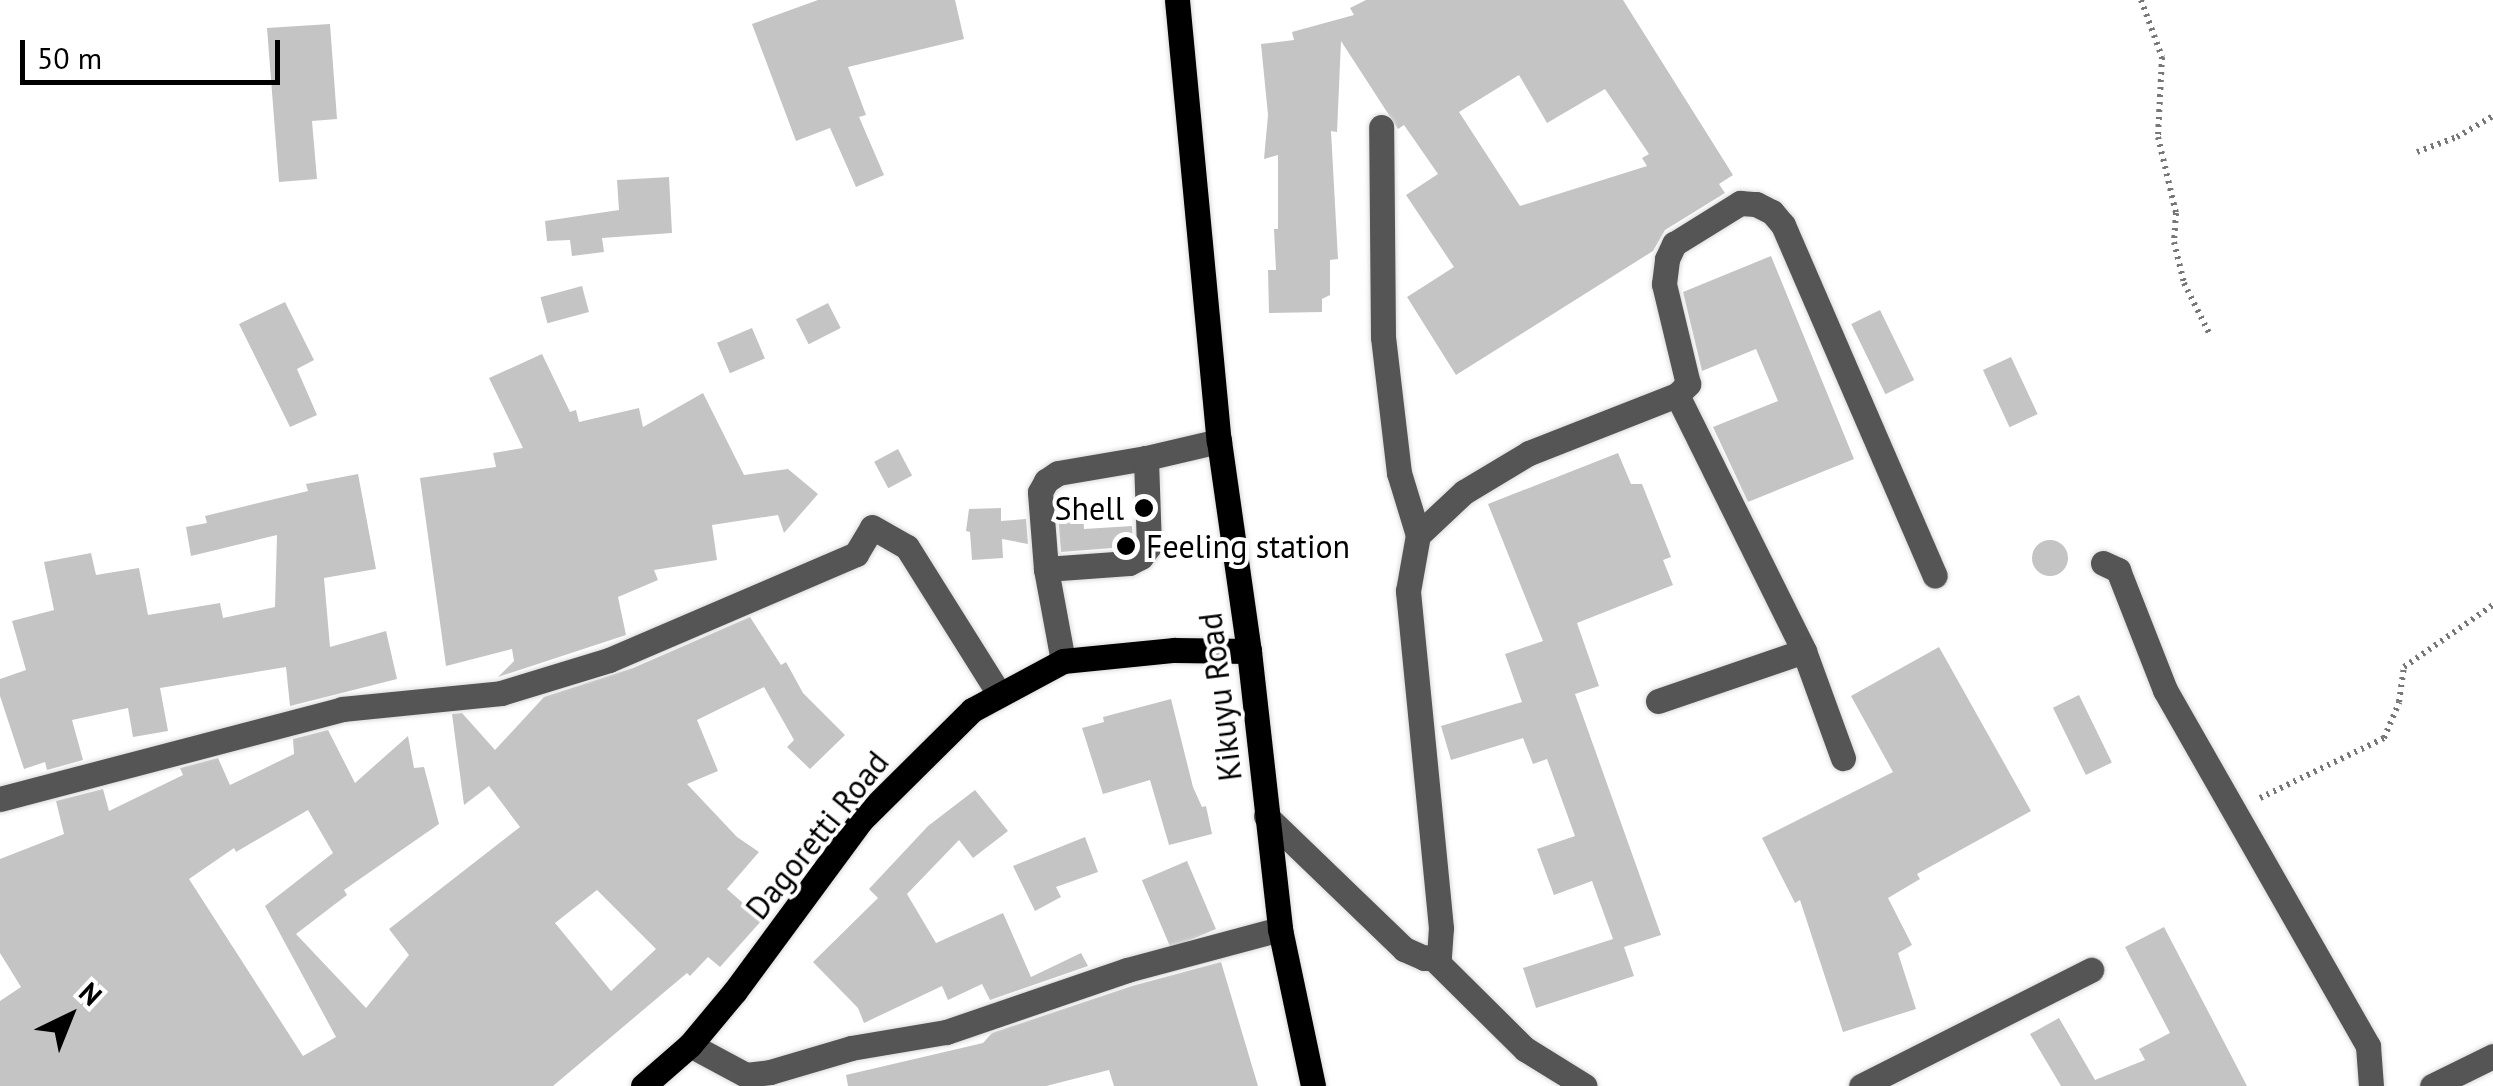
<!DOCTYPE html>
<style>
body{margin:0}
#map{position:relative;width:2493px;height:1086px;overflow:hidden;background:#fff;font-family:"PT Sans",sans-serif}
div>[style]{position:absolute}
.building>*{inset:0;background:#c4c4c4;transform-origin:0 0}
.round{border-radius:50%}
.path>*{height:6px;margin-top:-3px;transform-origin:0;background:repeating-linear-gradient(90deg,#777 0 2.5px,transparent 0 7.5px)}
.roads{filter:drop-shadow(0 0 2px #dbdbdb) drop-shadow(0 0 2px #dbdbdb)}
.minor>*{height:25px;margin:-12.5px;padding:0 12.5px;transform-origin:12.5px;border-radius:12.5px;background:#555}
.major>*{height:25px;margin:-12.5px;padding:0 12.5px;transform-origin:12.5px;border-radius:12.5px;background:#000}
.dots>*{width:28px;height:28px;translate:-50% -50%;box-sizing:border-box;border:5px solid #fff;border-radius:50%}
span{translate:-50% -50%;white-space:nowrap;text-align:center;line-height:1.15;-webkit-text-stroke:8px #fff;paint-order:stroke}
.poi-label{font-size:32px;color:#000}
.right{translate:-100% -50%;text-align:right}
.left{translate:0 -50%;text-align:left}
.street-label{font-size:32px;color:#000}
.north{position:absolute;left:20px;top:966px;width:100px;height:100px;-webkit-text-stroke:8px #fff;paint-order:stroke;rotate:43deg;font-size:28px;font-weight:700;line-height:40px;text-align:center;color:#000}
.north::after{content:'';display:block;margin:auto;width:35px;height:45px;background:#000;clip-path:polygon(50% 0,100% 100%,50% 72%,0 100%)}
.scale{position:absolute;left:20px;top:40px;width:260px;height:45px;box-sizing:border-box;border:5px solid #000;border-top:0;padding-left:12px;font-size:30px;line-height:35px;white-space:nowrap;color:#000;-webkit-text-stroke:8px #fff;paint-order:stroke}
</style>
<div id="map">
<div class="building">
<div style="clip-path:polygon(818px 0,955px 0,964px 39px,848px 67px,866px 115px,859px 117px,884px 175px,856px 187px,830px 128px,796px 141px,752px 24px)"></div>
<div style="clip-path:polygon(evenodd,1366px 0,1623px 0,1733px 175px,1719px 184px,1725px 193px,1665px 230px,1653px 251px,1456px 375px,1407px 297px,1454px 267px,1406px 195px,1438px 174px,1404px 125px,1398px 129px,1341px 41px,1337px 132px,1331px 131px,1338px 259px,1330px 260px,1330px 295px,1322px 299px,1322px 312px,1269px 313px,1268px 270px,1276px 270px,1274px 229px,1278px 229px,1278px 155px,1264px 159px,1268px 115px,1261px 44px,1294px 40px,1292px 32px,1354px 15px,1350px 8px,1366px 0,1519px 75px,1547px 123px,1605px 89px,1649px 154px,1642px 158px,1647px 166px,1520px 206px,1459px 112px,1519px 75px)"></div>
<div style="clip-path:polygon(330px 24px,337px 119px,312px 121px,317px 179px,279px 182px,267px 28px)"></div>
<div style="clip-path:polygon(669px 177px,672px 233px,602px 238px,604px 252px,572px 256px,570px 240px,547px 241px,545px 221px,619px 210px,617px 180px)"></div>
<div style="clip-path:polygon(1771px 256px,1854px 459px,1748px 502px,1713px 427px,1778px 401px,1756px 349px,1702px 371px,1683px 292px)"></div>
<div style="left:582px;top:286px;width:27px;height:43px;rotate:75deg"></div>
<div style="clip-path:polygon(285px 302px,314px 360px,297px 369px,317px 415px,290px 427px,239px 324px)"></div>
<div style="left:828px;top:303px;width:28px;height:36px;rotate:63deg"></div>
<div style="left:1880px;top:310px;width:78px;height:32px;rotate:64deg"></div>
<div style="left:752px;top:328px;width:33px;height:38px;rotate:67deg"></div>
<div style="clip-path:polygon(542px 354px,570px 412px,576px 410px,579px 422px,639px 408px,643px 427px,703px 393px,744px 475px,788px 469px,818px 494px,784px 533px,778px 515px,712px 525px,717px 560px,654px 570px,658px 580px,618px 597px,626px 635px,498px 677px,514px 661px,512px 649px,446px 666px,420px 478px,496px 467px,493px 453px,523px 448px,489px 378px)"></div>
<div style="left:2011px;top:357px;width:63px;height:31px;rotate:65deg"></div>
<div style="left:898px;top:449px;width:30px;height:27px;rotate:62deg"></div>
<div style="clip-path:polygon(1618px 453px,1631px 484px,1642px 484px,1671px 557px,1663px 560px,1673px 585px,1577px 623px,1599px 686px,1575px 694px,1661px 935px,1624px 947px,1634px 976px,1536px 1008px,1523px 968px,1613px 939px,1592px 881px,1554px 895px,1537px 849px,1575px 836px,1547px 759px,1533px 764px,1523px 738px,1451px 760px,1441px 726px,1522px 702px,1505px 654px,1543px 641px,1488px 504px)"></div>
<div style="clip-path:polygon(358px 474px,376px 569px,324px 578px,330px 647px,386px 631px,397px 679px,290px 706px,286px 667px,160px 688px,168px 731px,133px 737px,128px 708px,72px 720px,83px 760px,47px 770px,45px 762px,24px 769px,0 696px,0 679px,26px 670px,12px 621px,54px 610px,44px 562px,91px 553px,96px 575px,139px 568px,148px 615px,220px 603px,223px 618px,275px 607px,277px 535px,191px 556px,186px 527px,207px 523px,205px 516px,308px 491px,306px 484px)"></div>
<div style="clip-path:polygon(1001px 508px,1001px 521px,1026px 519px,1028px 544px,1002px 539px,1003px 558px,972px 560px,970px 532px,966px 531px,969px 509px)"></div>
<div style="clip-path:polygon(1083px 512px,1084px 529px,1132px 526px,1133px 541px,1125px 547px,1061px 552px,1058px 515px)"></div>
<div class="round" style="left:2032px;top:540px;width:36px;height:36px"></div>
<div style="clip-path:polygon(evenodd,750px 617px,781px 665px,786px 662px,803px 693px,845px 735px,810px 769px,787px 747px,794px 740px,764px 687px,697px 720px,718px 771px,687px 784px,737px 837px,759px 852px,727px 889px,762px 920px,720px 967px,708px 957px,690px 976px,687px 973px,553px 1086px,0 1086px,0 1001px,21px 987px,0 953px,0 859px,64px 834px,56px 801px,103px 789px,109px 811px,183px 775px,180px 768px,218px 758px,230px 785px,294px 754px,293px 739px,328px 730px,355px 783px,408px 736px,414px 768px,424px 767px,439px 824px,344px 890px,347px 895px,296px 934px,366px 1008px,409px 955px,389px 929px,520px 827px,489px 786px,464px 805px,452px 714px,462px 713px,495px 750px,544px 697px,633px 668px,750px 617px,308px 810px,333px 853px,265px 906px,336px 1037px,303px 1056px,189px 879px,234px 848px,236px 852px,308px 810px,750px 617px,597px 890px,656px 949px,611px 991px,555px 923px,597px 890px)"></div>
<div style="clip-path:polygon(1939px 647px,2031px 811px,1917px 874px,1920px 879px,1888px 898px,1912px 945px,1898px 953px,1916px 1009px,1843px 1032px,1800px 900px,1795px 903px,1762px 838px,1893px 772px,1851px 696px)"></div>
<div style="left:2079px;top:695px;width:75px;height:29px;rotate:64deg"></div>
<div style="clip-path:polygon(1171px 699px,1193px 787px,1202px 807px,1206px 806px,1212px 834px,1169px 845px,1150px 780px,1103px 794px,1082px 728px,1104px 722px,1103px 717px)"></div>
<div style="clip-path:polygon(975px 790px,1008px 831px,973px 858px,959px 840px,907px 894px,936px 943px,1003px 913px,1031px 977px,1081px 953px,1088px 966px,990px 1000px,982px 984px,948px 1000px,942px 986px,864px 1023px,858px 1008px,813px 962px,878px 898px,869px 889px,928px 826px)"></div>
<div style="clip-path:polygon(1085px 837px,1098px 872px,1056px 887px,1061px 897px,1035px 911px,1013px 866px)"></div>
<div style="left:1187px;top:861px;width:74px;height:49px;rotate:67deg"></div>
<div style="clip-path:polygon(2164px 927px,2247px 1086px,2061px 1086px,2030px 1034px,2059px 1018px,2095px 1080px,2145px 1060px,2139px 1049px,2170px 1033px,2125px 947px)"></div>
<div style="clip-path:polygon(1221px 962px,1258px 1086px,1114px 1086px,1109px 1070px,1046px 1086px,848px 1086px,846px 1075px,983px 1043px,992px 1033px,1132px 986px)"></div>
</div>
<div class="path">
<div style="left:2141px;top:0;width:61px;rotate:69.8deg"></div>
<div style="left:2162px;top:57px;width:80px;rotate:92.9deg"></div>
<div style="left:2158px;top:137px;width:78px;rotate:76.7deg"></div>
<div style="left:2176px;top:213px;width:29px;rotate:94deg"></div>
<div style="left:2174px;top:242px;width:42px;rotate:76.3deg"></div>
<div style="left:2184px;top:283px;width:58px;rotate:63.4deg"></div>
<div style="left:2417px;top:152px;width:43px;rotate:-20.6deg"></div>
<div style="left:2457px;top:137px;width:42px;rotate:-30.3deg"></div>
<div style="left:2260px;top:798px;width:138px;rotate:-25.8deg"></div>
<div style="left:2384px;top:738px;width:39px;rotate:-67deg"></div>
<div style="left:2399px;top:702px;width:35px;rotate:-82deg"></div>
<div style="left:2404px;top:667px;width:108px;rotate:-34.9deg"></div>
</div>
<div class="roads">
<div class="minor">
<div style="left:1677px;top:395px;width:286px;rotate:63.6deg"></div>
<div style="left:1804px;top:651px;width:114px;rotate:70deg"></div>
<div style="left:1418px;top:535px;width:63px;rotate:-43.1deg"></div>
<div style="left:1464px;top:492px;width:76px;rotate:-31deg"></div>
<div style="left:1529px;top:453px;width:159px;rotate:-21.4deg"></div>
<div style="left:1677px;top:395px;width:16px;rotate:-45deg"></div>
<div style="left:1688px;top:384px;width:103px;rotate:-103.5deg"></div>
<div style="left:1664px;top:284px;width:25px;rotate:-83deg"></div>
<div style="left:1667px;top:259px;width:17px;rotate:-65deg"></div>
<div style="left:1674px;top:244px;width:78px;rotate:-31.8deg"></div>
<div style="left:1740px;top:203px;width:16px;rotate:4deg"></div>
<div style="left:1756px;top:204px;width:18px;rotate:27deg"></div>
<div style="left:1772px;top:212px;width:17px;rotate:50deg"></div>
<div style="left:1783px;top:225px;width:382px;rotate:66.6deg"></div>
<div style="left:2103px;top:563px;width:17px;rotate:25deg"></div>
<div style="left:2118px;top:570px;width:129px;rotate:68.6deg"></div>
<div style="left:2165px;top:690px;width:410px;rotate:60.3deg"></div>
<div style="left:2368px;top:1046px;width:40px;rotate:85.7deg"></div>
<div style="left:1046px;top:569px;width:77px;rotate:-94.5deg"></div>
<div style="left:1040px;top:492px;width:13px;rotate:-61deg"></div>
<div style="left:1046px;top:481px;width:14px;rotate:-34deg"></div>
<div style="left:1058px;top:473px;width:89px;rotate:-9.7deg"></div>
<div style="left:1063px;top:661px;width:94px;rotate:-100.5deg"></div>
<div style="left:1046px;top:569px;width:83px;rotate:-4.1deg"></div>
<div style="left:1129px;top:563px;width:13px;rotate:-27deg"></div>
<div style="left:1141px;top:557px;width:14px;rotate:-54deg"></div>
<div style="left:1149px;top:546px;width:88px;rotate:-92deg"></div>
<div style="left:1146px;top:458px;width:75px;rotate:-13.1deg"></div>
<div style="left:1658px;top:701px;width:154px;rotate:-18.9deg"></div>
<div style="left:0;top:799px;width:354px;rotate:-14.7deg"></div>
<div style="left:342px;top:709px;width:160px;rotate:-5.7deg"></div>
<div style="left:501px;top:693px;width:113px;rotate:-17deg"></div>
<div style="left:609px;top:660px;width:269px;rotate:-23.2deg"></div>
<div style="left:856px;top:554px;width:31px;rotate:-59deg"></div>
<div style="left:872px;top:527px;width:40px;rotate:29.7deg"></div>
<div style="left:907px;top:547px;width:171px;rotate:57.9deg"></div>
<div style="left:1266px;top:816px;width:192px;rotate:43.9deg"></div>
<div style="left:1404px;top:949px;width:22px;rotate:24deg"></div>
<div style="left:1424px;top:958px;width:15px;rotate:-8deg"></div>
<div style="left:1439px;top:956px;width:28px;rotate:-86deg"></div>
<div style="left:1441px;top:928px;width:339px;rotate:-95.6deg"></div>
<div style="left:1408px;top:591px;width:57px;rotate:-79.9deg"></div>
<div style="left:1418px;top:535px;width:65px;rotate:-107deg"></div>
<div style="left:1399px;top:473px;width:137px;rotate:-96.7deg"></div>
<div style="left:1383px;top:337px;width:210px;rotate:-90.5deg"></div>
<div style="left:1434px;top:959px;width:128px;rotate:44.7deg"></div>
<div style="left:1525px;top:1049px;width:70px;rotate:31.7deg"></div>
<div style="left:690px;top:1045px;width:64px;rotate:28.2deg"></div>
<div style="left:746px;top:1075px;width:24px;rotate:-7deg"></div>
<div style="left:770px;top:1072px;width:84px;rotate:-16.5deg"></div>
<div style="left:851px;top:1048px;width:96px;rotate:-9.6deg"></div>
<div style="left:946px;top:1032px;width:191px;rotate:-18.9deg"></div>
<div style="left:1127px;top:970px;width:158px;rotate:-15deg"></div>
<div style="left:1861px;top:1086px;width:258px;rotate:-26.8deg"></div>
<div style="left:2432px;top:1086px;width:68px;rotate:-26.2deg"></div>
</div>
<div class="major">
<div style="left:1177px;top:0;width:443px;rotate:84.6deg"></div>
<div style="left:1219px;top:441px;width:212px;rotate:81.9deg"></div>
<div style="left:1249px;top:651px;width:280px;rotate:83.6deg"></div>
<div style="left:1280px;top:929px;width:160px;rotate:78.1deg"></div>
<div style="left:643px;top:1086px;width:62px;rotate:-41.1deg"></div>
<div style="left:690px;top:1045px;width:70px;rotate:-50.2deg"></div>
<div style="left:735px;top:991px;width:212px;rotate:-53.6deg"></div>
<div style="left:861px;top:820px;width:156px;rotate:-44.7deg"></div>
<div style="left:972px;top:710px;width:103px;rotate:-28.3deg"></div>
<div style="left:1063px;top:661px;width:112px;rotate:-5.7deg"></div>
<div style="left:1174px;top:650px;width:75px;rotate:0.8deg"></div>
</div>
</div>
<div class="dots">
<div style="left:1144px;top:508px;background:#000"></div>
<div style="left:1126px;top:546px;background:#000"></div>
</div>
<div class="poi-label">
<span class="right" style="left:1124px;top:508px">Shell</span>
<span class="left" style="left:1146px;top:546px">Feeling station</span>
</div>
<div class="street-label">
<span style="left:1220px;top:697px;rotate:-97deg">Kikuyu Road</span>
<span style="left:817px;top:835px;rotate:-51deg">Dagoretti Road</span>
</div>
<div class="north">N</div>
<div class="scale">50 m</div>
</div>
